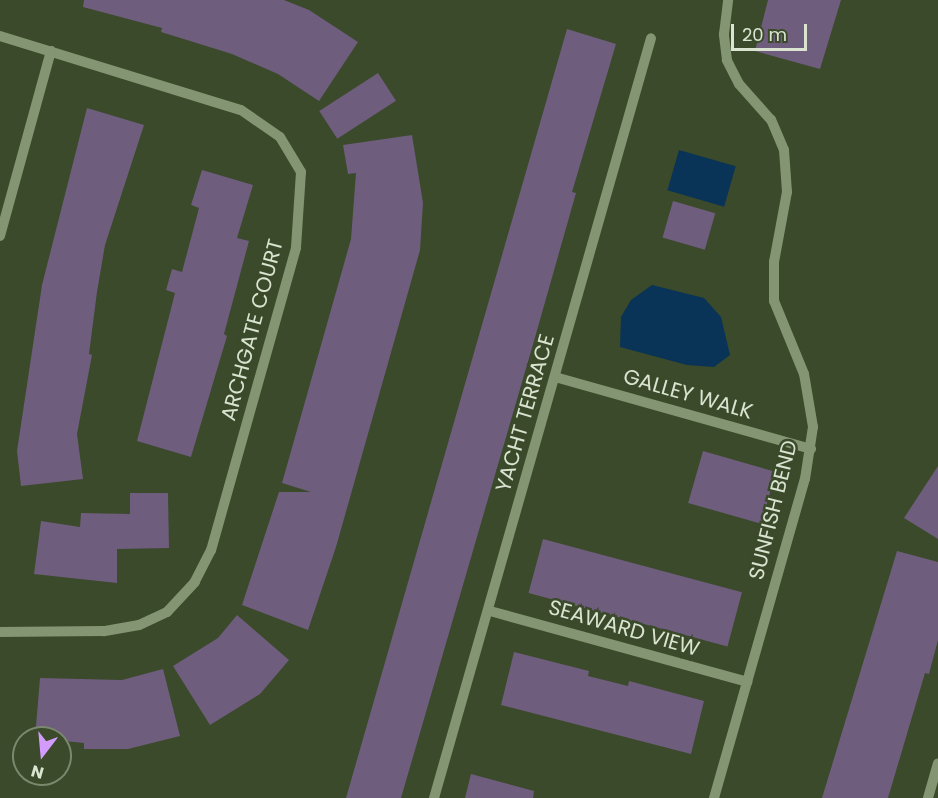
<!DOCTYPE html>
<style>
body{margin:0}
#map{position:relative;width:938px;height:798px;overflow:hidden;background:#3a4a2a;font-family:Poppins,sans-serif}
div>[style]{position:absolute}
.water>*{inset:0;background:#093357;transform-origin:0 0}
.building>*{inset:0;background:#6f5d7d;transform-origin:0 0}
.minor>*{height:10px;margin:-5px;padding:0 5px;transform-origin:5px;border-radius:5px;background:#839572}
span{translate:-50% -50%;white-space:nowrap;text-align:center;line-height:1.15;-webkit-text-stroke:5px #3a4a2a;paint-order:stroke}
.street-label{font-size:21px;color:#dae4d1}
.north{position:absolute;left:12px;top:726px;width:60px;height:60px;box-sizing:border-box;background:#3a4a2a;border:2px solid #7a886d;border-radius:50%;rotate:196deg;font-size:16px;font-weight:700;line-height:24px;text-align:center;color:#dae4d1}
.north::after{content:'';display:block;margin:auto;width:21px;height:27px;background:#d39cfc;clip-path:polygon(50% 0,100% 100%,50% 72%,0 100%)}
.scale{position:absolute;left:731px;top:24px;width:76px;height:27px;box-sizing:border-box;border:3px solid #dae4d1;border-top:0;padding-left:8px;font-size:18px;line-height:21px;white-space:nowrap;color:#dae4d1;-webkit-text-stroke:4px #3a4a2a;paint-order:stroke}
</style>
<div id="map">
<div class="water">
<div style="left:679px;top:150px;width:59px;height:42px;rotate:16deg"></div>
<div style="clip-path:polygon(652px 285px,704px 298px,721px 317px,730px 355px,714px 367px,687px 365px,620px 347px,621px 317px,631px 300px)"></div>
</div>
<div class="building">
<div style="clip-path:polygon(84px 0,284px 0,309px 10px,358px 42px,319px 101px,278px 74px,232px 54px,161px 32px,162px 28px,83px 7px)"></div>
<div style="clip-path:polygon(768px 0,841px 0,820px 69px,755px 51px)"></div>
<div style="clip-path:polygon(567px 29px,616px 44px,572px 192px,576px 193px,534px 341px,401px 798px,346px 798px)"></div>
<div style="left:378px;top:73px;width:33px;height:70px;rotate:57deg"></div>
<div style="clip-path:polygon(87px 108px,144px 125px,105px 245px,97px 292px,89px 354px,92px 355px,77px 434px,83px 479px,21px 486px,17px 451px,42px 285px)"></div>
<div style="clip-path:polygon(412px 135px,423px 203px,420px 250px,336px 547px,308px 630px,242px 605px,279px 492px,311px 492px,282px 483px,351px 239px,356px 173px,348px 174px,343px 145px)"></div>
<div style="clip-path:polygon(202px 170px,253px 185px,237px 238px,249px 241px,224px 334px,227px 336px,191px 457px,137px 441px,175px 293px,166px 290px,172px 269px,182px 272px,199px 208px,191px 205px)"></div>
<div style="left:673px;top:201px;width:44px;height:38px;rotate:16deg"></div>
<div style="left:703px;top:451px;width:76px;height:54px;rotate:16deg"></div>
<div style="clip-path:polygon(938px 466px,938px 539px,904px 518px)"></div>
<div style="clip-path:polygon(130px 493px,168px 493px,169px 548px,117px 549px,117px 583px,34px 574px,41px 521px,80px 527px,81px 513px,130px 514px)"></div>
<div style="left:543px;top:539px;width:206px;height:56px;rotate:15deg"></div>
<div style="clip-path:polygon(897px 551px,938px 562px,938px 640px,929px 674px,925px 673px,888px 798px,822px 798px)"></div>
<div style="clip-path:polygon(237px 615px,289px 660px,260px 694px,210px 725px,173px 666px,218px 638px)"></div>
<div style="clip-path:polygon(514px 652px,589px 671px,588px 676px,628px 686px,629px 681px,704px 701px,691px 754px,501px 705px)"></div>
<div style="clip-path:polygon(163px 669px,180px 736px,128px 749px,84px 749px,84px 743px,35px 738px,40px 678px,122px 680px)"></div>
<div style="clip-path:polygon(471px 774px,534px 791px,533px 798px,465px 798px)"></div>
</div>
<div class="minor">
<div style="left:0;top:36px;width:252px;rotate:17.1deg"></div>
<div style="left:241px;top:110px;width:47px;rotate:34.7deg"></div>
<div style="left:280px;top:137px;width:41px;rotate:59deg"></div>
<div style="left:301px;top:172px;width:76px;rotate:93.8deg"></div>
<div style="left:296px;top:248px;width:314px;rotate:105.7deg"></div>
<div style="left:211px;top:550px;width:36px;rotate:117deg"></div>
<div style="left:195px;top:582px;width:41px;rotate:133deg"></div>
<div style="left:167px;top:612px;width:31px;rotate:155deg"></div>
<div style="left:139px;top:625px;width:36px;rotate:170deg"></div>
<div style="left:104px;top:631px;width:104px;rotate:179.4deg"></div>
<div style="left:0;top:236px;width:192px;rotate:-74.6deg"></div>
<div style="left:555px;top:377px;width:266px;rotate:15.7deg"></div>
<div style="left:490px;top:611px;width:267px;rotate:15.4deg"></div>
<div style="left:434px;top:798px;width:790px;rotate:-74.06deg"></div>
<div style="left:714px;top:798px;width:332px;rotate:-74.1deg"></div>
<div style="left:805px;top:479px;width:53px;rotate:-81.3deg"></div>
<div style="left:813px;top:427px;width:54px;rotate:-99.6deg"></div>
<div style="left:804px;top:374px;width:79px;rotate:-112.3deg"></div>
<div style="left:774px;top:301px;width:39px;rotate:-90deg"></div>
<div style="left:774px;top:262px;width:71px;rotate:-79.5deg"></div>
<div style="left:787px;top:192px;width:42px;rotate:-94.1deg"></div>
<div style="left:784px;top:150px;width:33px;rotate:-113deg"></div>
<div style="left:771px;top:120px;width:48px;rotate:-131.6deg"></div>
<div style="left:739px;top:84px;width:27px;rotate:-117deg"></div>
<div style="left:727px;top:60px;width:26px;rotate:-97deg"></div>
<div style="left:724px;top:34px;width:34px;rotate:-83deg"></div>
<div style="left:928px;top:798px;width:36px;rotate:-74deg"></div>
</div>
<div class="street-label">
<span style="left:252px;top:330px;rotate:-75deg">ARCHGATE COURT</span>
<span style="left:688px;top:394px;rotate:16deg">GALLEY WALK</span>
<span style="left:525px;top:413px;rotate:-74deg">YACHT TERRACE</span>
<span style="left:773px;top:510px;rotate:-76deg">SUNFISH BEND</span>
<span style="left:624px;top:628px;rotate:16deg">SEAWARD VIEW</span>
</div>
<div class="north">N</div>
<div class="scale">20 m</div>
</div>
